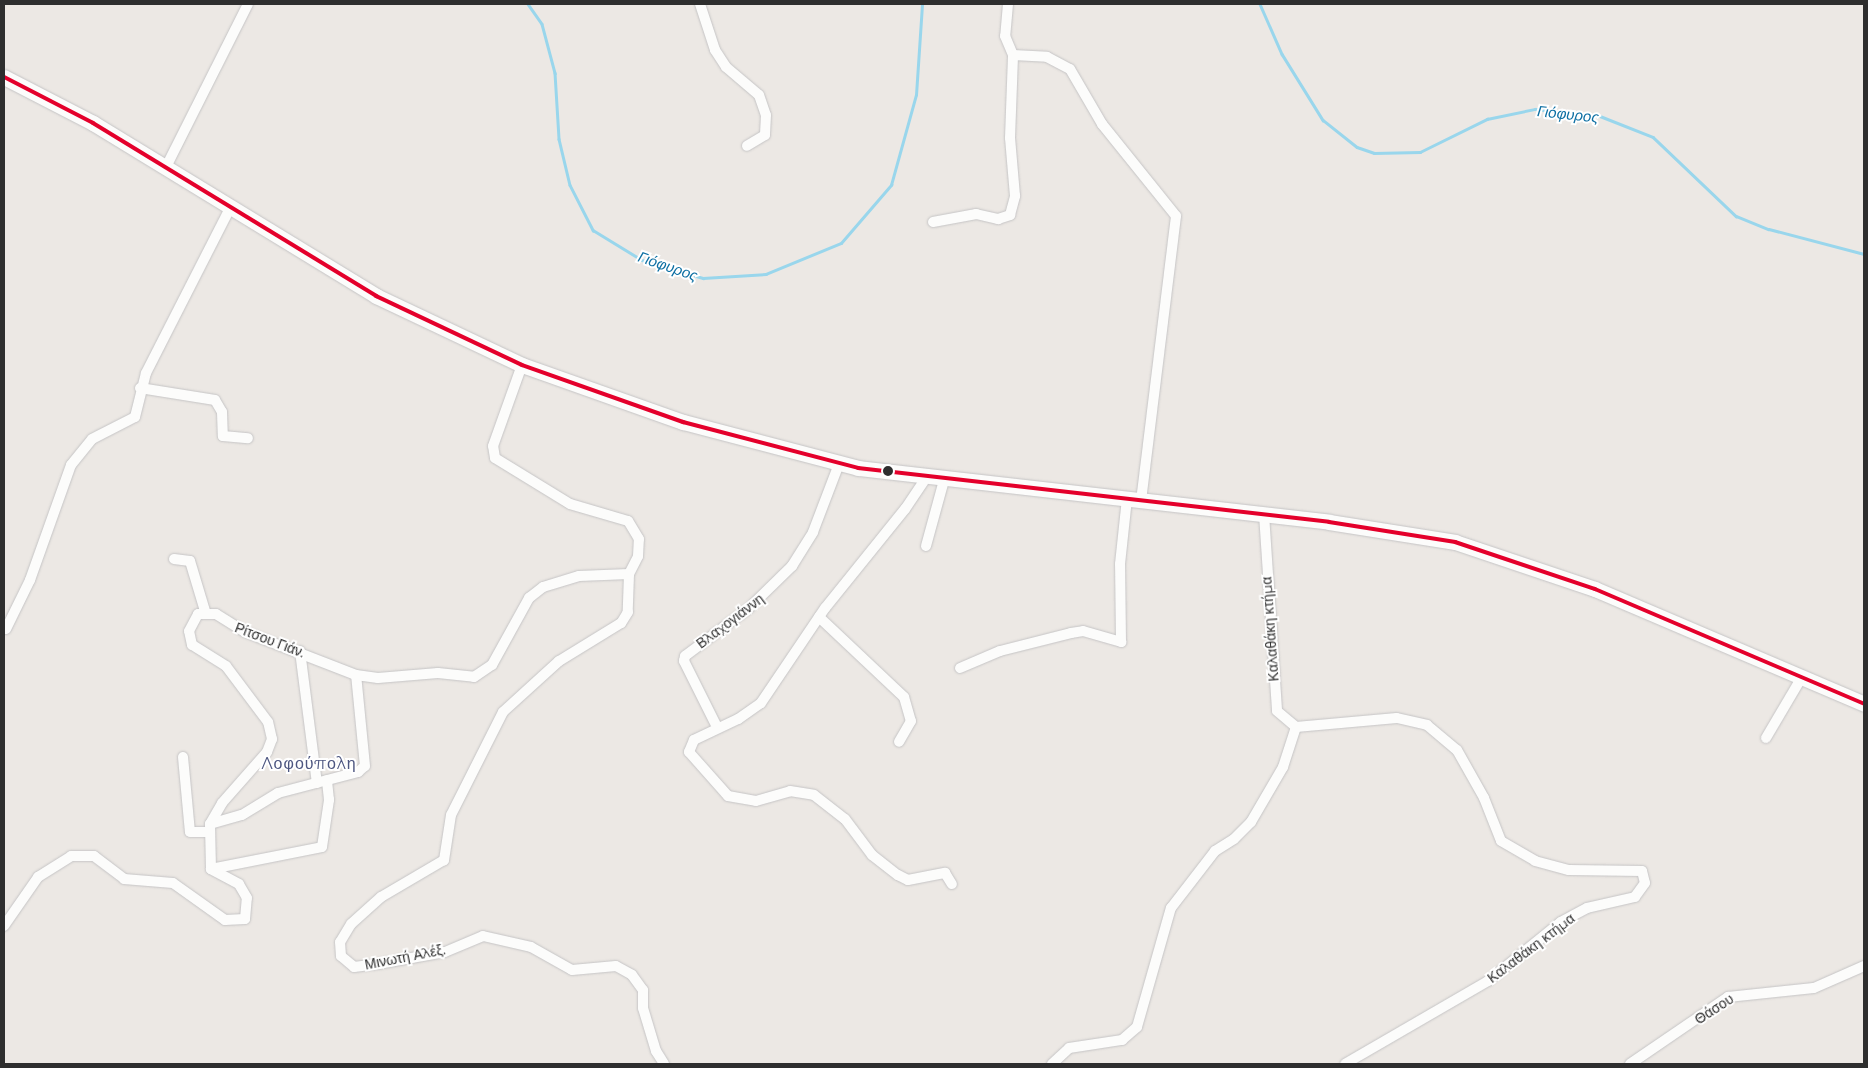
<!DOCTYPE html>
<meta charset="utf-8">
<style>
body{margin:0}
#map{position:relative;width:1868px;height:1068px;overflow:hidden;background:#ece8e4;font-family:Montserrat,sans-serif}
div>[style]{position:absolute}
.stream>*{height:2.5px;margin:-1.25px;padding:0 1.25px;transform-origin:1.25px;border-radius:1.25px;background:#99d6ec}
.roads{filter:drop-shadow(0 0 1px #c5c4c5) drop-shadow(0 0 1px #c5c4c5)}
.street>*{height:10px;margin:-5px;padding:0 5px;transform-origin:5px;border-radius:5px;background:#fcfcfb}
.secondary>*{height:15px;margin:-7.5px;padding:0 7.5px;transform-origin:7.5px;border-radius:7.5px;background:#fcfcfb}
.bus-1>*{height:4px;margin:-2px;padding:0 2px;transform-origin:2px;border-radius:2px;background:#e4002b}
.dots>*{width:14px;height:14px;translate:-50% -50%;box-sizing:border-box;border:2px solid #fff;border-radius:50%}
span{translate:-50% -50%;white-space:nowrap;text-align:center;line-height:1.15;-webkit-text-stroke:4px #fff;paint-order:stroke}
.street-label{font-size:14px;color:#2e2e2e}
.water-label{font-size:15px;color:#0d6fa3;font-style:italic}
.quarter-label{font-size:16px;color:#4d5680;letter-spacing:1px}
.frame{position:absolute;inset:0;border:5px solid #2e2e2e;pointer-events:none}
</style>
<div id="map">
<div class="stream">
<div style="left:528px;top:4px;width:24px;rotate:55deg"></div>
<div style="left:542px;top:24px;width:51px;rotate:75.1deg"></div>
<div style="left:555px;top:73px;width:66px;rotate:86.5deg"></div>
<div style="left:559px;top:139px;width:47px;rotate:76.6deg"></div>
<div style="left:570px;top:185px;width:51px;rotate:62.9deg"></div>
<div style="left:593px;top:230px;width:57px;rotate:31.5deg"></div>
<div style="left:642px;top:260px;width:64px;rotate:16.4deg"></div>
<div style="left:703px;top:278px;width:63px;rotate:-3.6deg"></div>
<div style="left:766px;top:274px;width:81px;rotate:-22.5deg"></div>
<div style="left:841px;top:243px;width:77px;rotate:-49.2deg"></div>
<div style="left:891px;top:185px;width:93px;rotate:-74.5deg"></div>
<div style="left:916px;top:95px;width:91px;rotate:-86.2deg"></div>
<div style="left:1260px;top:4px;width:55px;rotate:66.3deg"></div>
<div style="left:1282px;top:54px;width:78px;rotate:58.2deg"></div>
<div style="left:1323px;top:120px;width:43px;rotate:38.5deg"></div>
<div style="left:1357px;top:147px;width:18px;rotate:19deg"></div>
<div style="left:1374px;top:153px;width:46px;rotate:-1.2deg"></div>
<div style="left:1420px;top:152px;width:75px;rotate:-26.2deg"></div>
<div style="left:1487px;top:119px;width:49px;rotate:-11.8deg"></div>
<div style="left:1535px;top:109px;width:65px;rotate:6.1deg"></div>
<div style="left:1600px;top:116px;width:57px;rotate:21.6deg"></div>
<div style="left:1653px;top:137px;width:115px;rotate:43.6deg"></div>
<div style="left:1736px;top:216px;width:35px;rotate:22deg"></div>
<div style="left:1769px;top:229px;width:98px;rotate:14.7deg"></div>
</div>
<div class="roads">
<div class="street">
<div style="left:700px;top:4px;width:48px;rotate:71.9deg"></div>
<div style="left:715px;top:50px;width:20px;rotate:57deg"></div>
<div style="left:726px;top:67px;width:43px;rotate:40.3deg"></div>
<div style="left:759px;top:95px;width:21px;rotate:71deg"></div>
<div style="left:766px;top:115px;width:20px;rotate:93deg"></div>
<div style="left:765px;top:135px;width:21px;rotate:149deg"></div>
<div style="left:1008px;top:4px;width:32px;rotate:95deg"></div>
<div style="left:1005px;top:36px;width:21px;rotate:67deg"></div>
<div style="left:166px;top:167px;width:182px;rotate:-63.3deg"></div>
<div style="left:933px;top:222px;width:44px;rotate:-10.5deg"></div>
<div style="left:976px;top:214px;width:23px;rotate:13deg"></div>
<div style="left:998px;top:219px;width:13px;rotate:-18deg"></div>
<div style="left:1010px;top:215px;width:20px;rotate:-75deg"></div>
<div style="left:1015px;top:196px;width:58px;rotate:-94.9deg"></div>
<div style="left:1010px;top:138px;width:83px;rotate:-87.9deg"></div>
<div style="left:1013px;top:55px;width:34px;rotate:3deg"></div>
<div style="left:1047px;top:57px;width:26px;rotate:28deg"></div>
<div style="left:1070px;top:69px;width:64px;rotate:59.8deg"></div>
<div style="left:1102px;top:124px;width:118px;rotate:51.2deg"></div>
<div style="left:1176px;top:216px;width:287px;rotate:97deg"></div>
<div style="left:140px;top:388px;width:76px;rotate:9.1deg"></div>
<div style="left:215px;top:400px;width:14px;rotate:60deg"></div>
<div style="left:222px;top:412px;width:24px;rotate:88deg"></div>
<div style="left:223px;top:436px;width:25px;rotate:5deg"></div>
<div style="left:926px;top:478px;width:37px;rotate:124deg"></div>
<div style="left:905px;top:509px;width:127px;rotate:128.9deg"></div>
<div style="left:825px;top:608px;width:115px;rotate:124deg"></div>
<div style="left:761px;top:703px;width:28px;rotate:145deg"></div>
<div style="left:738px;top:719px;width:49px;rotate:154.5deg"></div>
<div style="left:694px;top:740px;width:13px;rotate:113deg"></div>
<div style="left:689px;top:752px;width:59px;rotate:48.4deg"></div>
<div style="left:728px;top:796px;width:28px;rotate:10deg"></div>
<div style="left:756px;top:801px;width:35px;rotate:-16deg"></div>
<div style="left:790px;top:791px;width:24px;rotate:9deg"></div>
<div style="left:814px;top:795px;width:39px;rotate:38deg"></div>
<div style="left:845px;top:819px;width:45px;rotate:53.1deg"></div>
<div style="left:872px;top:855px;width:33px;rotate:38deg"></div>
<div style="left:898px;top:875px;width:11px;rotate:27deg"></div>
<div style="left:908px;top:880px;width:38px;rotate:-11deg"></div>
<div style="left:945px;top:873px;width:13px;rotate:58deg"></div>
<div style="left:1264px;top:514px;width:197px;rotate:86.2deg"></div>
<div style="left:1277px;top:711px;width:25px;rotate:40deg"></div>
<div style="left:1296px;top:727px;width:101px;rotate:-5.1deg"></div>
<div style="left:1397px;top:718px;width:31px;rotate:13deg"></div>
<div style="left:1427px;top:725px;width:39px;rotate:40deg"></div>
<div style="left:1457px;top:750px;width:55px;rotate:60.6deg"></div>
<div style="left:1484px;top:798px;width:46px;rotate:68.4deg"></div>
<div style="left:1501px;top:841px;width:39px;rotate:30deg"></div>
<div style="left:1535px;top:861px;width:35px;rotate:15deg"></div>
<div style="left:1569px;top:870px;width:73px;rotate:0.8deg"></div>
<div style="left:1642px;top:871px;width:12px;rotate:76deg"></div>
<div style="left:1645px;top:883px;width:17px;rotate:126deg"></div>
<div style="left:1635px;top:897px;width:49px;rotate:167.1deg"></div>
<div style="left:1587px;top:908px;width:30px;rotate:152deg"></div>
<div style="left:1561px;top:922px;width:94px;rotate:141.1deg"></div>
<div style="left:1488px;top:981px;width:165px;rotate:149.9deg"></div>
<div style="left:926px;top:546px;width:68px;rotate:-74.7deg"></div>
<div style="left:174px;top:559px;width:16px;rotate:7deg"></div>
<div style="left:190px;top:561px;width:52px;rotate:73.3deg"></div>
<div style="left:629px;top:574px;width:38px;rotate:92deg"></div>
<div style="left:628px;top:612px;width:13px;rotate:122deg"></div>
<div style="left:621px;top:623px;width:73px;rotate:148.5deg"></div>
<div style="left:559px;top:661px;width:76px;rotate:137.7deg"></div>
<div style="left:503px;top:712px;width:115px;rotate:116.8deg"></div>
<div style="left:451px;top:815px;width:46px;rotate:98.8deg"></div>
<div style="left:444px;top:860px;width:73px;rotate:149.6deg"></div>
<div style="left:381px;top:897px;width:40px;rotate:138deg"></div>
<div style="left:351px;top:924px;width:21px;rotate:121deg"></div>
<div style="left:340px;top:942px;width:14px;rotate:86deg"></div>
<div style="left:341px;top:956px;width:17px;rotate:40deg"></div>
<div style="left:354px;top:967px;width:24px;rotate:-7deg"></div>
<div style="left:378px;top:964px;width:68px;rotate:-10.2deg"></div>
<div style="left:445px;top:952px;width:41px;rotate:-22.8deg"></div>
<div style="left:483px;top:936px;width:49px;rotate:12.9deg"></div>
<div style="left:531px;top:947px;width:47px;rotate:29.3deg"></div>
<div style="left:572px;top:970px;width:44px;rotate:-5.2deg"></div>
<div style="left:616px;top:966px;width:18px;rotate:29deg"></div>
<div style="left:632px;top:975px;width:19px;rotate:54deg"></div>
<div style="left:643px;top:990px;width:18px;rotate:90deg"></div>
<div style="left:643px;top:1008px;width:45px;rotate:73.2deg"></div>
<div style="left:656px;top:1051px;width:15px;rotate:58deg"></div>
<div style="left:819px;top:617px;width:117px;rotate:43.3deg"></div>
<div style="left:904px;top:697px;width:25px;rotate:74deg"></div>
<div style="left:911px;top:721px;width:24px;rotate:120deg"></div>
<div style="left:6px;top:629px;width:55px;rotate:-63.9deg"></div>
<div style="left:30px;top:580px;width:122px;rotate:-70.4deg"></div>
<div style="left:71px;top:465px;width:33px;rotate:-51deg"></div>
<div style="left:92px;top:439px;width:48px;rotate:-27.1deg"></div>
<div style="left:135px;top:417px;width:45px;rotate:-76deg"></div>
<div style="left:146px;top:373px;width:187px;rotate:-63deg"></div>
<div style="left:300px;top:651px;width:133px;rotate:82.7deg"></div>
<div style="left:960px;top:668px;width:43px;rotate:-23deg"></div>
<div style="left:1000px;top:651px;width:73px;rotate:-14.2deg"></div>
<div style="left:1071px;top:633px;width:12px;rotate:-9deg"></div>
<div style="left:1083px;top:631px;width:40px;rotate:16deg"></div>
<div style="left:1121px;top:642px;width:78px;rotate:-90.7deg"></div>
<div style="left:1120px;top:564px;width:65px;rotate:-83.9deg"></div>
<div style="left:717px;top:727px;width:74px;rotate:-116.6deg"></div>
<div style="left:684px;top:661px;width:5px;rotate:-79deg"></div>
<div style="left:685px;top:656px;width:79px;rotate:-36.7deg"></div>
<div style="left:748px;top:609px;width:62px;rotate:-44.3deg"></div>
<div style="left:792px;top:566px;width:40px;rotate:-58deg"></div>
<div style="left:813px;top:532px;width:73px;rotate:-69.1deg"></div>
<div style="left:1766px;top:738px;width:71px;rotate:-59.5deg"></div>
<div style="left:183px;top:757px;width:75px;rotate:84.7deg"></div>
<div style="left:190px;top:832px;width:20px"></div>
<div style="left:210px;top:824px;width:33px;rotate:-16deg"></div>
<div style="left:242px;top:815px;width:42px;rotate:-31.4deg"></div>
<div style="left:278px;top:793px;width:83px;rotate:-14.7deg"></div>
<div style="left:358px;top:772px;width:9px;rotate:-41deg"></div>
<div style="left:365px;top:766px;width:91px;rotate:-95.6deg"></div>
<div style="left:211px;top:869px;width:113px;rotate:-11.2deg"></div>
<div style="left:322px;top:847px;width:48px;rotate:-81.5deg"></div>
<div style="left:329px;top:800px;width:20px;rotate:-96deg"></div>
<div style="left:4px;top:926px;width:60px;rotate:-55.2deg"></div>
<div style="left:38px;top:877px;width:39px;rotate:-32deg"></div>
<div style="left:71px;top:856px;width:23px"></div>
<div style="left:94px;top:856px;width:38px;rotate:37deg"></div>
<div style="left:124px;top:879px;width:49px;rotate:4.7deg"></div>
<div style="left:173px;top:883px;width:64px;rotate:35.4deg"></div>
<div style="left:225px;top:920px;width:20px;rotate:-3deg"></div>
<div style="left:245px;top:919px;width:21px;rotate:-85deg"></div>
<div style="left:247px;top:898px;width:16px;rotate:-120deg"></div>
<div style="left:239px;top:884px;width:32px;rotate:-152deg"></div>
<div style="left:211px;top:869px;width:45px;rotate:-91.3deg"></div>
<div style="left:210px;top:824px;width:24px;rotate:-60deg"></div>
<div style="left:222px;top:803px;width:68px;rotate:-48.6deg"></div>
<div style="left:267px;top:752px;width:14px;rotate:-69deg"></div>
<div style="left:272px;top:739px;width:17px;rotate:-103deg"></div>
<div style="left:268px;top:722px;width:70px;rotate:-126.9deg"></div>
<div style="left:226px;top:666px;width:40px;rotate:-148deg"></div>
<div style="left:192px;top:645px;width:14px;rotate:-102deg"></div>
<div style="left:189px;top:631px;width:19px;rotate:-62deg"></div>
<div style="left:198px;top:614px;width:18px"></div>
<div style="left:216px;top:614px;width:34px;rotate:32deg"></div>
<div style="left:245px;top:632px;width:119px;rotate:21.2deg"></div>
<div style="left:356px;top:675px;width:22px;rotate:8deg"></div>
<div style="left:378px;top:678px;width:60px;rotate:-4.8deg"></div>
<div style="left:438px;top:673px;width:36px;rotate:6deg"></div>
<div style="left:474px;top:677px;width:22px;rotate:-34deg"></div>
<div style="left:492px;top:665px;width:77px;rotate:-61.1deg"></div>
<div style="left:529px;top:598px;width:18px;rotate:-38deg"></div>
<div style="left:543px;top:587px;width:38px;rotate:-17deg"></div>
<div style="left:579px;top:576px;width:50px;rotate:-2.3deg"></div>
<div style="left:629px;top:574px;width:20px;rotate:-63deg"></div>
<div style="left:638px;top:556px;width:17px;rotate:-87deg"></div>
<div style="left:639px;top:539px;width:21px;rotate:-121deg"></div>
<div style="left:628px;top:521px;width:60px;rotate:-163.7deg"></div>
<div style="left:570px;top:504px;width:88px;rotate:-148.5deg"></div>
<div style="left:495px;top:458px;width:12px;rotate:-99deg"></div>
<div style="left:493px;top:446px;width:86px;rotate:-70.3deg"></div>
<div style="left:1052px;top:1064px;width:23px;rotate:-43deg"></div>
<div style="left:1069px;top:1048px;width:54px;rotate:-8.6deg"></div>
<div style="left:1122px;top:1040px;width:20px;rotate:-41deg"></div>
<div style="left:1137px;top:1027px;width:124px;rotate:-74.1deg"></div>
<div style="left:1171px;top:908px;width:72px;rotate:-52.3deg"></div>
<div style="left:1215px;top:851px;width:22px;rotate:-32deg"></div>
<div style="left:1234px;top:839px;width:24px;rotate:-45deg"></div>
<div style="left:1251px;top:822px;width:64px;rotate:-59.8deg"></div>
<div style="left:1283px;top:767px;width:42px;rotate:-72deg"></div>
<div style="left:1630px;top:1064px;width:119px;rotate:-34.4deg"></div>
<div style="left:1728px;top:997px;width:86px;rotate:-6deg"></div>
<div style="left:1814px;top:988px;width:55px;rotate:-23.7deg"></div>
</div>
<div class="secondary">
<div style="left:4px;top:77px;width:100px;rotate:27.3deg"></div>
<div style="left:93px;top:123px;width:332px;rotate:31.4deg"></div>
<div style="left:376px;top:296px;width:161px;rotate:25.3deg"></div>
<div style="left:522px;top:365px;width:171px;rotate:19.5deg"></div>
<div style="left:683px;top:422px;width:181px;rotate:14.7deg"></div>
<div style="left:858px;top:468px;width:474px;rotate:6.5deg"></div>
<div style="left:1329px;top:522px;width:128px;rotate:9deg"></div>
<div style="left:1455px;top:542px;width:148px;rotate:18.6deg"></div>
<div style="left:1595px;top:589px;width:293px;rotate:23.1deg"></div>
</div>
</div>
<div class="bus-1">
<div style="left:4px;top:77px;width:100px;rotate:27.3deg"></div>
<div style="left:93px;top:123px;width:332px;rotate:31.4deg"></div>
<div style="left:376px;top:296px;width:161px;rotate:25.3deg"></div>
<div style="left:522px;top:365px;width:171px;rotate:19.5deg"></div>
<div style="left:683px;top:422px;width:181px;rotate:14.7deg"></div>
<div style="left:858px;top:468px;width:474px;rotate:6.5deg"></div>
<div style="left:1329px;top:522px;width:128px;rotate:9deg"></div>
<div style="left:1455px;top:542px;width:148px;rotate:18.6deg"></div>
<div style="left:1595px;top:589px;width:293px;rotate:23.1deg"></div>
</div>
<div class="dots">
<div style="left:888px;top:471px;background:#2e2e2e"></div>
</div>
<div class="street-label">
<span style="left:730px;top:621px;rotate:-37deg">Βλαχογιάννη</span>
<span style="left:1270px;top:629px;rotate:-94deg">Καλαθάκη κτήμα</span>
<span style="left:270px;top:640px;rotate:21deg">Ρίτσου Γιάν.</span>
<span style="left:1531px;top:948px;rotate:-37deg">Καλαθάκη κτήμα</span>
<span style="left:405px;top:957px;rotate:-11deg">Μινωτή Αλέξ.</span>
<span style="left:1714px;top:1009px;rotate:-33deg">Θάσου</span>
</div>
<div class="water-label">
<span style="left:1568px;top:114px;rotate:6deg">Γιόφυρος</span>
<span style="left:668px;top:266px;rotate:19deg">Γιόφυρος</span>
</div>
<div class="quarter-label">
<span style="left:309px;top:764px">Λοφούπολη</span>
</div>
<div class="frame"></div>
</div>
